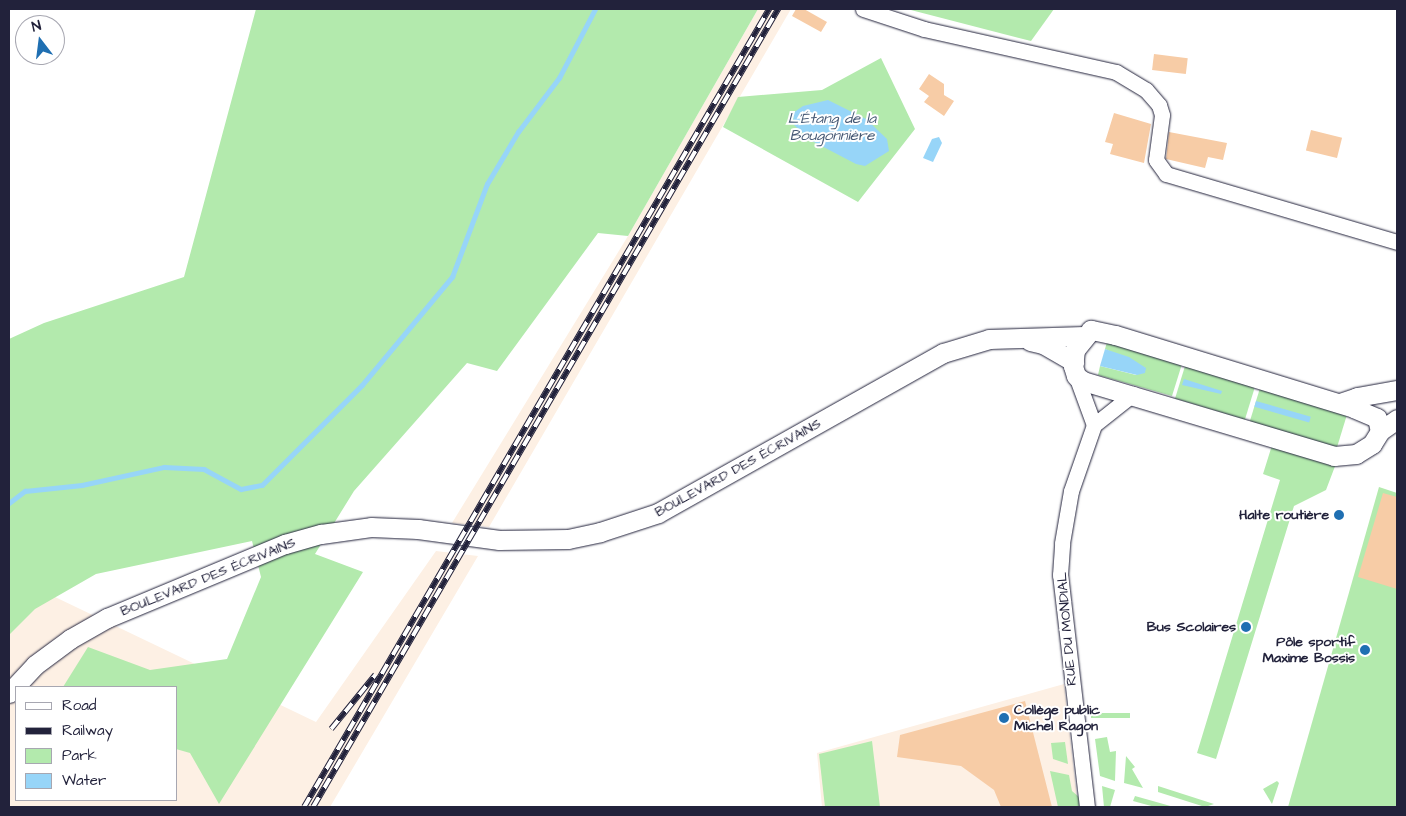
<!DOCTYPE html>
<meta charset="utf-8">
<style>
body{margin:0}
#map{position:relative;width:1406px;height:816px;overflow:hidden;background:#fff;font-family:"Architects Daughter",sans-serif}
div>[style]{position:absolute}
.built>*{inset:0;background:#fdf0e4}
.green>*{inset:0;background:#b3eaad;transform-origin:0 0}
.water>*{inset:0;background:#97d5f8;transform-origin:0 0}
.stream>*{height:4.5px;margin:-2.25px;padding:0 2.25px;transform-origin:2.25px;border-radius:2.25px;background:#97d5f8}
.building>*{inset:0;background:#f7cca6;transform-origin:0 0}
.roads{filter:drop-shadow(0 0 1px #22223b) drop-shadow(0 0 1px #22223b)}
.minor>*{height:15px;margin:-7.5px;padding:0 7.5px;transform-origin:7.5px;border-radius:7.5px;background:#fff}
.major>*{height:19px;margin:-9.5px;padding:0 9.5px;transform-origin:9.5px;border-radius:9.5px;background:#fff}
.rail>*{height:5.5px;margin-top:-2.75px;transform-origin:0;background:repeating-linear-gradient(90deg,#fff 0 11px,#22223b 0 22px);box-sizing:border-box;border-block:1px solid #22223b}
.dots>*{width:14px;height:14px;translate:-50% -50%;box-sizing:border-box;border:2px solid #fff;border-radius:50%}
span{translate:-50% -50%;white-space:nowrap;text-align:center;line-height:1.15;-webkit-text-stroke:4px #fff;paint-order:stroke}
.street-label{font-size:14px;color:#22223b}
.poi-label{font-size:14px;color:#22223b;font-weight:700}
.right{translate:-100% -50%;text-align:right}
.left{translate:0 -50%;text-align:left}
.water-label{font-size:15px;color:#455874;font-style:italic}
.frame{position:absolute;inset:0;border:10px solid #22223b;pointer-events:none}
.legend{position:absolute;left:15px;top:686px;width:162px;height:115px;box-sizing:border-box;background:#fff;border:1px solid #a7a7b1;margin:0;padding:6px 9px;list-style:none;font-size:15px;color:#22223b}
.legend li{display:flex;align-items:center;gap:10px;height:25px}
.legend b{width:25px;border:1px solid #a7a7b1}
.north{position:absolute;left:15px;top:15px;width:50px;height:50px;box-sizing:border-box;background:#fff;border:1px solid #a7a7b1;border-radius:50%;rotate:345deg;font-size:14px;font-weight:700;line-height:20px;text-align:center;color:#22223b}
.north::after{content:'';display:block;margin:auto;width:18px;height:22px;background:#1f6fb2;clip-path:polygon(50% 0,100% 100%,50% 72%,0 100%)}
</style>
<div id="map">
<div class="built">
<div style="clip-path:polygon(758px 9px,791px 9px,489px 527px,452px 523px,628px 236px)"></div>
<div style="clip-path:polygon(evenodd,436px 551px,478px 556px,330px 807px,9px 807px,9px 567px,55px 597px,316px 722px,436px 551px,16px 687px,176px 687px,176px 800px,16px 800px,16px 687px)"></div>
<div style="clip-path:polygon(1064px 684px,1078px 807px,822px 807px,817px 753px)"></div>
</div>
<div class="green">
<div style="clip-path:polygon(256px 9px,758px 9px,628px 236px,598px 233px,497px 371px,467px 363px,354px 491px,315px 554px,363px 572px,219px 804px,190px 753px,176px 749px,176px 687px,63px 687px,88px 647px,150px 670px,227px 659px,261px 577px,252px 541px,96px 574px,35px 609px,9px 635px,9px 339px,44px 323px,184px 277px)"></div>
<div style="clip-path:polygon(907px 9px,1054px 9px,1031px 41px)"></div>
<div style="clip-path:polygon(881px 58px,915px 129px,858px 202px,723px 127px,738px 97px,822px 90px)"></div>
<div style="clip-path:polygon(1107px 342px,1182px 364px,1172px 396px,1098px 375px,1100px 366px,1136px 375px,1145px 368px,1105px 349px)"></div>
<div style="left:1185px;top:366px;width:73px;height:34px;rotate:17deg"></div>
<div style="left:1260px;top:388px;width:91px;height:35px;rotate:17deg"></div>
<div style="clip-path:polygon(1273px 442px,1337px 461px,1326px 490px,1294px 506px,1216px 759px,1197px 753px,1280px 480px,1263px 474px)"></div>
<div style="clip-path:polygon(1379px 487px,1397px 493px,1397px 807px,1288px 807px)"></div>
<div style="left:1130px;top:713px;width:5px;height:39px;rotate:90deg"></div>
<div style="clip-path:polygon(1107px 737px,1110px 752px,1116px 751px,1115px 781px,1100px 776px,1095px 739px)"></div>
<div style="clip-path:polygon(872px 741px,880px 807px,825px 807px,819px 754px)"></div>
<div style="clip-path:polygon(1065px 742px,1068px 764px,1053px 759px,1051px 743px)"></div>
<div style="clip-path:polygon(1126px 756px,1135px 767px,1132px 769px,1143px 788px,1124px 783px)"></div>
<div style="clip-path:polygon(1050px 771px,1069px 775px,1072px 791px,1079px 797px,1080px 807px,1058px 807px)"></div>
<div style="clip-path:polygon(1277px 781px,1279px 783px,1272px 804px,1263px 789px)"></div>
<div style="clip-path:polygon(1102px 786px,1115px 790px,1110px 807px,1104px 807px)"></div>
<div style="clip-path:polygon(1158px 786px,1214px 804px,1205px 807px,1158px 792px)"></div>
<div style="clip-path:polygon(1135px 796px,1174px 807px,1155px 807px,1133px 801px)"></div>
</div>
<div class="water">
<div style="clip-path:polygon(828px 100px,866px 119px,887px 139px,889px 151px,865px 166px,856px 164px,812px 141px,794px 125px,793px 113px,803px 106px)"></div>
<div style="clip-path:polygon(939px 137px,942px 143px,933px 162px,923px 158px,932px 139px)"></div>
<div style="clip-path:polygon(1105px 349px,1129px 357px,1146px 368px,1145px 373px,1137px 375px,1100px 366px)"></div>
<div style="clip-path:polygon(1184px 379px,1222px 391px,1221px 394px,1182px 385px)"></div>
<div style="left:1256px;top:401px;width:57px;height:6px;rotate:16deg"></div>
</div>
<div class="stream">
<div style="left:9px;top:503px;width:20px;rotate:-37deg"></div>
<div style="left:25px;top:491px;width:57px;rotate:-6deg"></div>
<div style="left:82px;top:485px;width:84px;rotate:-12.4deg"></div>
<div style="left:164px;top:467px;width:40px;rotate:2.9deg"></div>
<div style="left:204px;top:469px;width:42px;rotate:28.4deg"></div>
<div style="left:241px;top:489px;width:21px;rotate:-11deg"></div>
<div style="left:262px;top:485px;width:141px;rotate:-45deg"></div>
<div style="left:362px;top:385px;width:141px;rotate:-50.2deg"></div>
<div style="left:452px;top:277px;width:99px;rotate:-69.4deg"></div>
<div style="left:487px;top:184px;width:61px;rotate:-59.2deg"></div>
<div style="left:518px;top:132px;width:68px;rotate:-52.8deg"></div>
<div style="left:559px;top:78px;width:78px;rotate:-62.4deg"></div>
</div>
<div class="building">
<div style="clip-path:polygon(796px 9px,804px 9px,827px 22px,821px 32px,792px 16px)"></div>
<div style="left:1154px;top:54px;width:34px;height:16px;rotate:7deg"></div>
<div style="clip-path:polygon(929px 74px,944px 84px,944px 95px,954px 101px,944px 116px,924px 102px,929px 96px,919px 89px)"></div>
<div style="clip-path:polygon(1114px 113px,1151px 124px,1144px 163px,1110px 154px,1113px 144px,1105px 142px)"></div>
<div style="left:1311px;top:130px;width:32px;height:21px;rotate:14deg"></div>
<div style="clip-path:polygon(1169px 132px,1227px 143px,1223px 160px,1208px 157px,1205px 168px,1166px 159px)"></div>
<div style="clip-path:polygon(1383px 493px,1397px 497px,1397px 589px,1358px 577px)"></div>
<div style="clip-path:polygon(1025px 701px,1052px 807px,1001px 807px,994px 790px,961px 766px,897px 757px,900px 735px)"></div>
</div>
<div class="roads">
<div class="minor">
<div style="left:863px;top:9px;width:64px;rotate:18.2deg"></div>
<div style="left:924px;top:29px;width:197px;rotate:12.6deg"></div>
<div style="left:1116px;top:72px;width:35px;rotate:31deg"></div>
<div style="left:1146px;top:90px;width:20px;rotate:49deg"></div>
<div style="left:1159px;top:105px;width:10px;rotate:73deg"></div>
<div style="left:1162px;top:115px;width:45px;rotate:97.6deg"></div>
<div style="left:1156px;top:160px;width:17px;rotate:54deg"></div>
<div style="left:1166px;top:174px;width:241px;rotate:16.4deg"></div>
<div style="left:1076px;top:376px;width:52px;rotate:69.8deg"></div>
<div style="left:1087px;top:807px;width:234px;rotate:-96.6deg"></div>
<div style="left:1060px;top:575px;width:32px;rotate:-86deg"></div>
<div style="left:1062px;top:543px;width:53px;rotate:-80.2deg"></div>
<div style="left:1071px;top:491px;width:70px;rotate:-70.8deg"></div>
<div style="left:1094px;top:425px;width:50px;rotate:-38.5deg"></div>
</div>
<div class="major">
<div style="left:1030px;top:341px;width:13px;rotate:13deg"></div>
<div style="left:1043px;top:344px;width:36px;rotate:30deg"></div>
<div style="left:1340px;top:403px;width:18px;rotate:-19deg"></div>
<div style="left:1357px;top:397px;width:41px;rotate:-9.9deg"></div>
<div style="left:1380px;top:431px;width:13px;rotate:-103deg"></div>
<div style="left:1377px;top:418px;width:25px;rotate:-157deg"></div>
<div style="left:1354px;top:408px;width:250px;rotate:-163deg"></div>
<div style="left:1115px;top:335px;width:25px;rotate:-168deg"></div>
<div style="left:1091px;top:330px;width:26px;rotate:129deg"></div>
<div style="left:1075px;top:350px;width:16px;rotate:97deg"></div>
<div style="left:1073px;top:366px;width:10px;rotate:73deg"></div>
<div style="left:1076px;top:376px;width:9px;rotate:36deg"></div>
<div style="left:1083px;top:381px;width:262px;rotate:16.6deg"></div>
<div style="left:1334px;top:456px;width:22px;rotate:-5deg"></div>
<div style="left:1356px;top:454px;width:19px;rotate:-32deg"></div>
<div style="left:1372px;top:444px;width:15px;rotate:-58deg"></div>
<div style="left:1380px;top:431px;width:21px;rotate:-35deg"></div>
<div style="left:9px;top:693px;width:38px;rotate:-47deg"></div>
<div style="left:35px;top:665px;width:44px;rotate:-36.6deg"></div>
<div style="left:70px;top:639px;width:43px;rotate:-29.6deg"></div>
<div style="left:107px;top:618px;width:193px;rotate:-22.6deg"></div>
<div style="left:285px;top:544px;width:37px;rotate:-16deg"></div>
<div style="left:321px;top:534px;width:50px;rotate:-8deg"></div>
<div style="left:371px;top:527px;width:47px;rotate:2.4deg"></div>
<div style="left:418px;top:529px;width:82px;rotate:7.7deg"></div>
<div style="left:499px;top:540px;width:69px;rotate:-0.8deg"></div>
<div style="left:568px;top:539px;width:33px;rotate:-12deg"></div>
<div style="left:600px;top:532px;width:61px;rotate:-18.1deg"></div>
<div style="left:658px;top:513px;width:327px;rotate:-29.3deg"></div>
<div style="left:943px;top:353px;width:48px;rotate:-16.9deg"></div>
<div style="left:989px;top:339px;width:95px;rotate:-1.8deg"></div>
</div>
</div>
<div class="rail">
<div style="left:331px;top:729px;width:70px;rotate:-50.8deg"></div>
<div style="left:304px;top:807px;width:924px;rotate:-59.77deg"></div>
<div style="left:313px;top:807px;width:924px;rotate:-59.77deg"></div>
</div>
<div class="dots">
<div style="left:1339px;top:515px;background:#1f6fb2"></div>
<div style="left:1246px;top:627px;background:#1f6fb2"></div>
<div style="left:1365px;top:650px;background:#1f6fb2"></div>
<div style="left:1004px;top:718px;background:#1f6fb2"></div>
</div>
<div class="street-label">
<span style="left:738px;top:468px;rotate:-29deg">BOULEVARD DES ÉCRIVAINS</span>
<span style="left:208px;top:577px;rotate:-22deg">BOULEVARD DES ÉCRIVAINS</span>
<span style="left:1067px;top:629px;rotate:-95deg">RUE DU MONDIAL</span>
</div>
<div class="poi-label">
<span class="right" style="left:1329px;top:515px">Halte routière</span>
<span class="right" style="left:1236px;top:627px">Bus Scolaires</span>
<span class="right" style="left:1355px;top:650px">Pôle sportif<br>Maxime Bossis</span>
<span class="left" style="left:1014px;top:718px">Collège public<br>Michel Ragon</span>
</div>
<div class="water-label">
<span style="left:832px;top:127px">L'Étang de la<br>Bougonnière</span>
</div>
<div class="frame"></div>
<ul class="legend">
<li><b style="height:6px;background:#fff"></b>Road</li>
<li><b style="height:6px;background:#22223b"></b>Railway</li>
<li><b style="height:14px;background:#b3eaad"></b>Park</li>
<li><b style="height:14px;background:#97d5f8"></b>Water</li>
</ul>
<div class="north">N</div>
</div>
